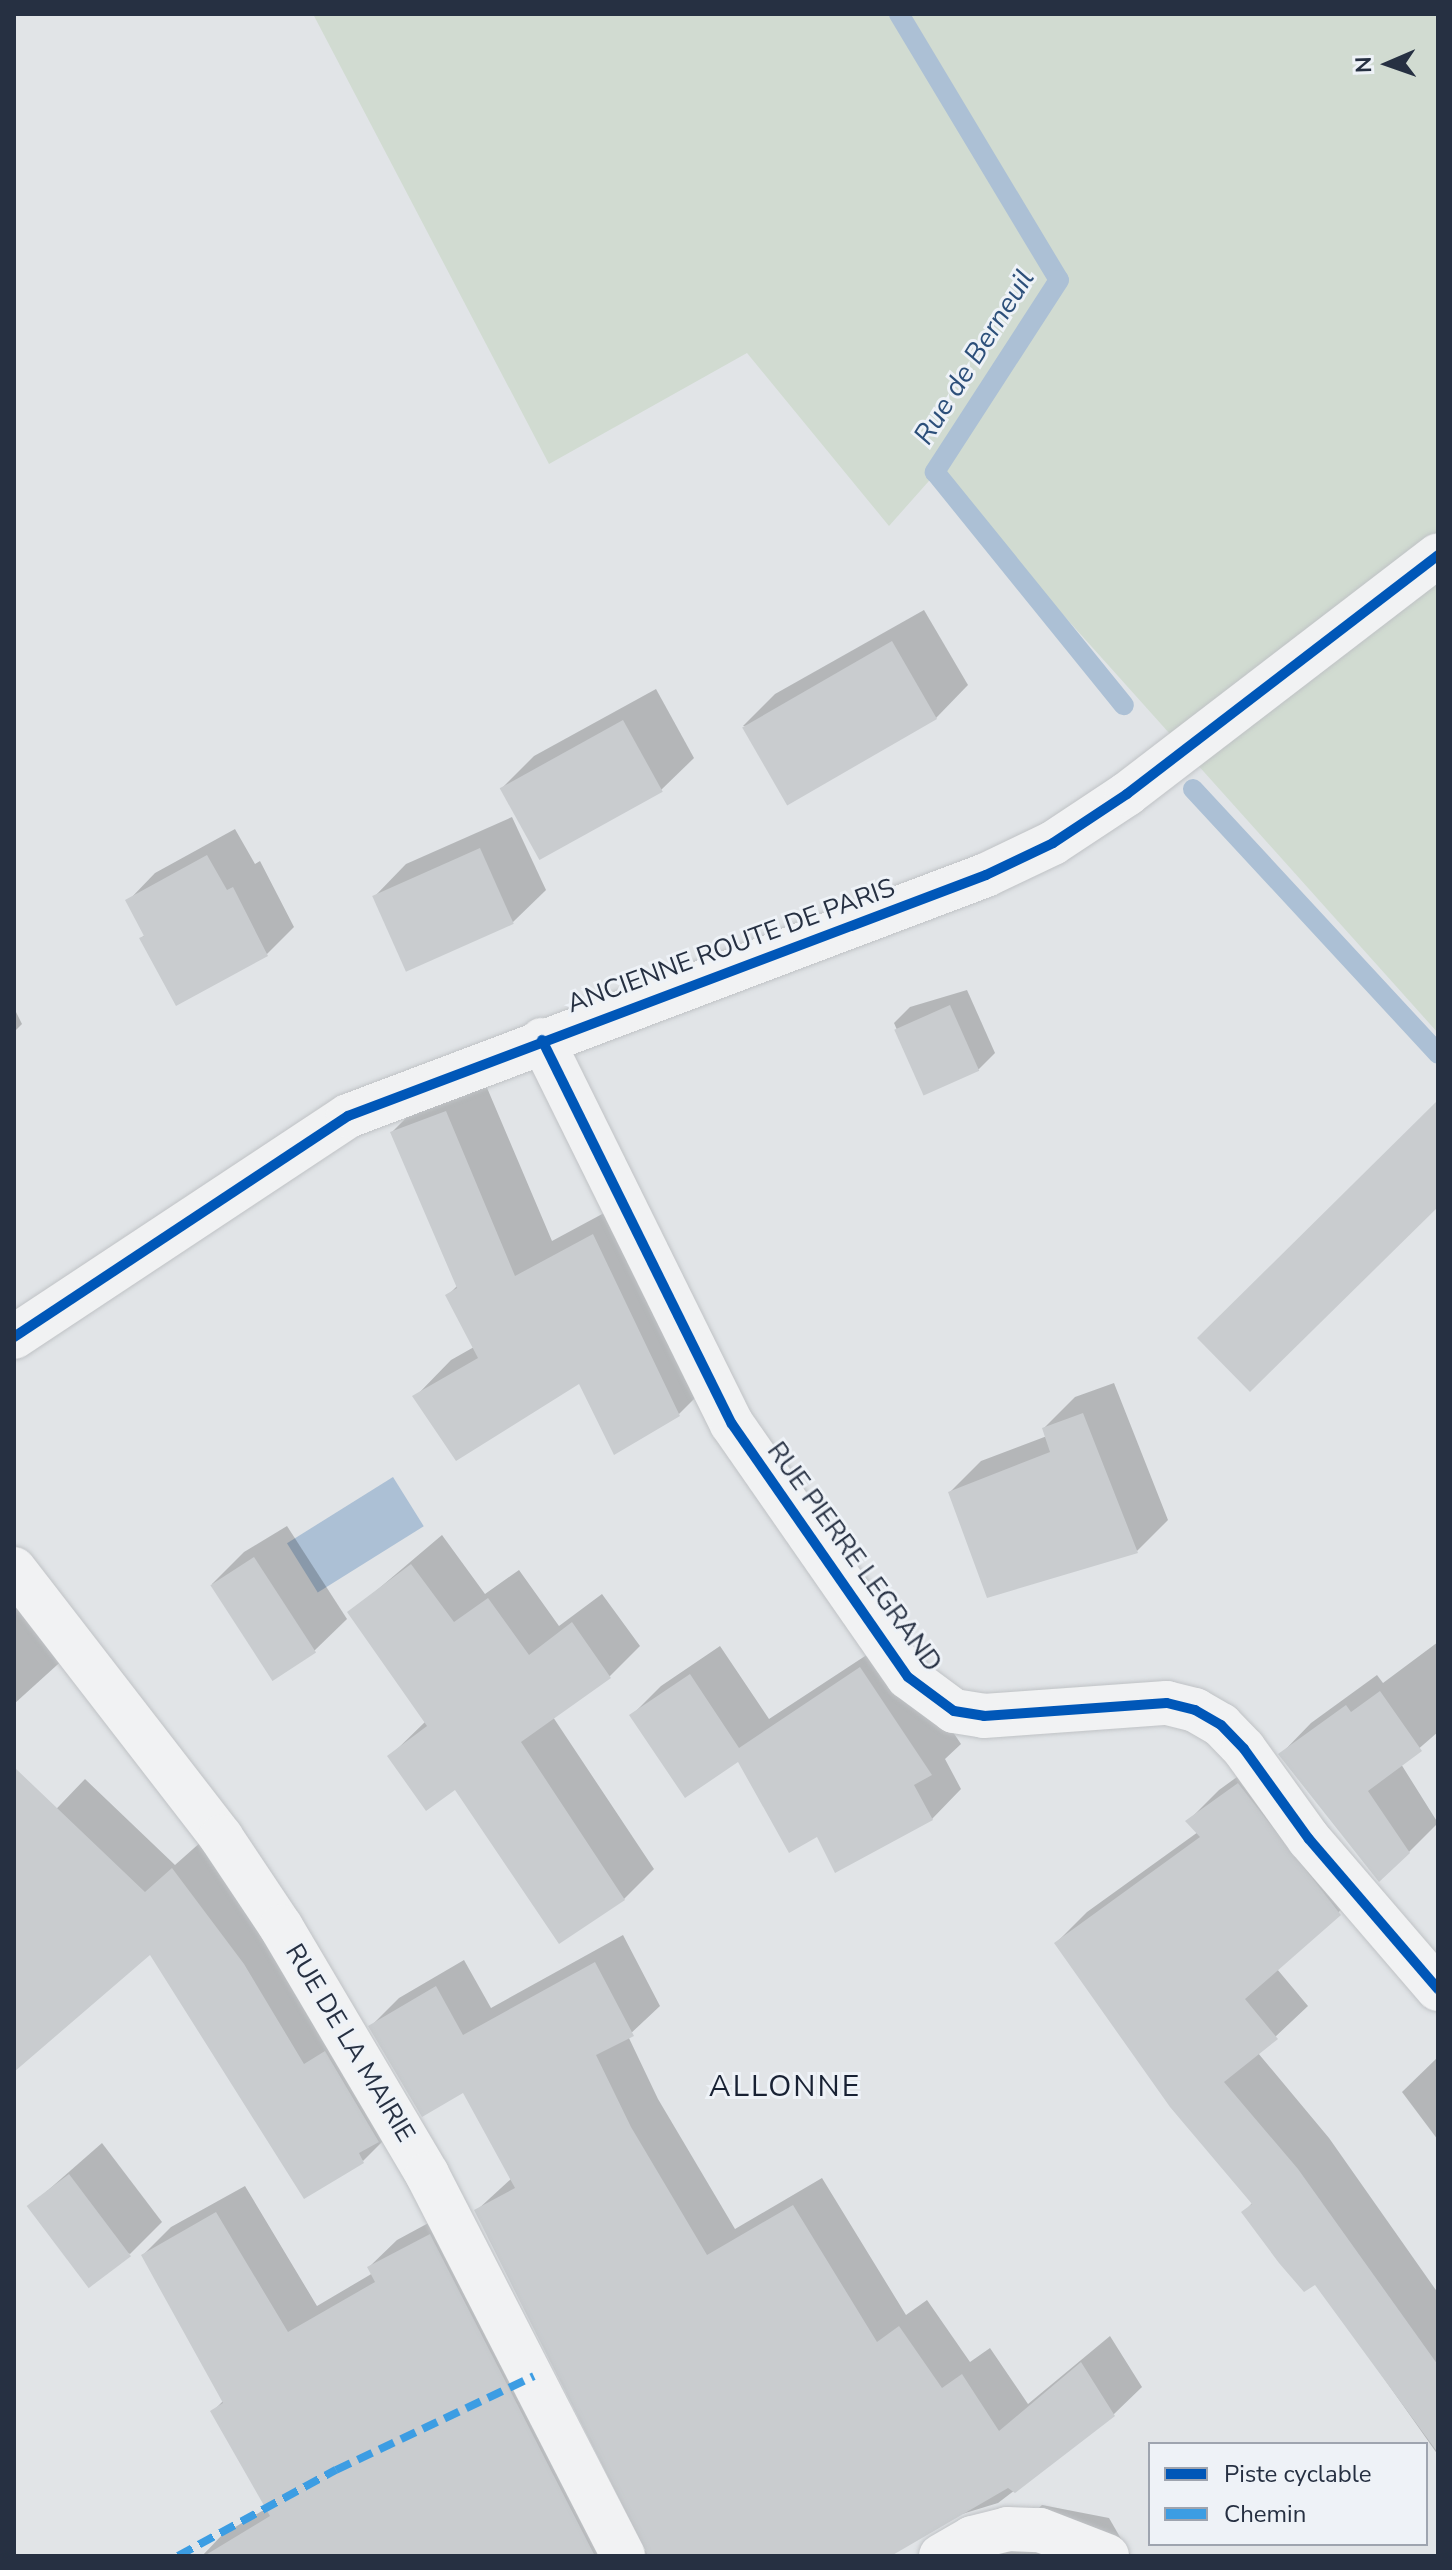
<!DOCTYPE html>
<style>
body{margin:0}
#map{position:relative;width:1452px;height:2570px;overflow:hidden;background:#e1e4e7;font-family:"Nunito Sans",sans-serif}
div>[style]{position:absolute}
.green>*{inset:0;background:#d1dbd1}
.water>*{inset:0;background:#acc0d5;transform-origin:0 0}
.shadow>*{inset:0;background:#0003}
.stream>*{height:20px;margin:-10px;padding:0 10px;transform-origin:10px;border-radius:10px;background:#acc0d5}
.building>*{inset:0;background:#c9cccf;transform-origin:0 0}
.roads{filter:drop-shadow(0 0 2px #bfc2c5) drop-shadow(0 0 2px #bfc2c5)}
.street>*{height:44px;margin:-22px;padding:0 22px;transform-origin:22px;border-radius:22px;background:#f1f2f3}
.quiet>*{height:8px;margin-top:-4px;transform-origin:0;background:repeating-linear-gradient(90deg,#3c9de3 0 16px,transparent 0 24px)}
.cycleway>*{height:10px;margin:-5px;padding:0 5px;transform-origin:5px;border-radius:5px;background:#0057b8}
span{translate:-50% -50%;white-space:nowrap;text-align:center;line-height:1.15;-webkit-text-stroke:6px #eef2f7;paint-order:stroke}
.street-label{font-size:26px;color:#263042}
.water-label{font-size:28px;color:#2c4f7a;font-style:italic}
.quarter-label{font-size:30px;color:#182133;letter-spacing:2px}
.frame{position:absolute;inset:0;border:16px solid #263042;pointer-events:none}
.legend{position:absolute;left:1148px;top:2442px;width:280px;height:104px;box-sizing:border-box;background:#eef2f7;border:2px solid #9ea4af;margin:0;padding:10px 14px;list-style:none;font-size:24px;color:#263042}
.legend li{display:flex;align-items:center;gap:16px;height:40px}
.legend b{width:40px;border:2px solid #9ea4af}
.north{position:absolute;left:1348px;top:24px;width:80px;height:80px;-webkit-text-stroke:6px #eef2f7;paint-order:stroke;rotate:268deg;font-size:22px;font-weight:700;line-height:32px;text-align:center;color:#263042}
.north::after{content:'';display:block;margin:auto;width:28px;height:36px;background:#263042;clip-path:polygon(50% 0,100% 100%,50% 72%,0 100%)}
</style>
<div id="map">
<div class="green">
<div style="clip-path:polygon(313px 14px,1438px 14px,1438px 1033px,936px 473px,889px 526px,747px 353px,549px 464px)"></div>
</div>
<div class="water">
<div style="left:393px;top:1477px;width:58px;height:125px;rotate:58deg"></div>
</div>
<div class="shadow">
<div style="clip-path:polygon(924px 610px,968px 685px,936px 718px,743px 726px,775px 694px)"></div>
<div style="clip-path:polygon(656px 689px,694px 758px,661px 790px,501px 789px,534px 756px)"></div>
<div style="clip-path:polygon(512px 817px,546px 890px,513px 922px,374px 897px,406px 864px)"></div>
<div style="clip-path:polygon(235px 829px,255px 864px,260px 861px,294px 927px,267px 954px,141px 938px,146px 934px,128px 901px,155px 873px)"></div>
<div style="clip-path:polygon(967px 990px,995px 1053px,979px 1069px,924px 1092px,894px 1023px,910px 1007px)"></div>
<div style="clip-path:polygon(14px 1008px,22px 1024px,14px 1032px)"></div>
<div style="clip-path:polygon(482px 1076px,552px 1241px,630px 1199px,715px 1378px,679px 1414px,580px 1381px,415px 1397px,451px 1360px,474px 1347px,447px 1296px,458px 1285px,392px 1132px,428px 1096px)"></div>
<div style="clip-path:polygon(1114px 1383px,1168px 1520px,1137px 1551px,950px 1492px,981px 1461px,1047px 1436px,1044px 1428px,1075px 1397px)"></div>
<div style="clip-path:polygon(287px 1526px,347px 1619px,314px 1651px,212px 1584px,244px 1552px)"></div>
<div style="clip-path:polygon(442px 1535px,485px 1594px,519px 1570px,559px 1626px,602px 1594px,640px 1646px,610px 1676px,553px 1717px,654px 1869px,624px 1899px,455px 1787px,390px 1756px,426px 1721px,350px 1613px)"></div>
<div style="clip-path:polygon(14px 1588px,67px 1656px,14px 1704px)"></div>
<div style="clip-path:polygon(891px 1639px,961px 1744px,945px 1759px,961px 1789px,932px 1819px,817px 1835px,739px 1760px,632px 1715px,661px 1686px,720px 1646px,769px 1719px)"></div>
<div style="clip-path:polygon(1438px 1642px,1438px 1732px,1401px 1764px,1438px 1823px,1409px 1852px,1281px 1754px,1311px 1723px,1377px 1675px,1383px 1683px)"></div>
<div style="clip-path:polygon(1270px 1753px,1371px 1882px,1277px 1969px,1308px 2006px,1258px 2053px,1329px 2138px,1438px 2293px,1438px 2455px,1316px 2282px,1244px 2212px,1253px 2202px,1056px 1943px,1087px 1912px,1198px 1832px,1188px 1821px,1219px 1790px)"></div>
<div style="clip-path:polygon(85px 1779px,175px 1865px,202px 1841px,391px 2133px,363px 2161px,150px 1952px,14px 2007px,14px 1853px)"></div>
<div style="clip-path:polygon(623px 1935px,660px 2006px,628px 2036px,658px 2099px,735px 2229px,822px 2178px,906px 2315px,927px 2300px,970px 2362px,990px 2348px,1028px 2404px,1110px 2336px,1142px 2387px,1114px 2414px,998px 2503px,959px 2515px,887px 2556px,202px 2556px,222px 2535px,267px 2508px,213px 2411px,224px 2400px,143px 2255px,171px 2227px,245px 2186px,317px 2306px,373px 2273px,369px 2267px,397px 2240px,458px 2207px,638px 2550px,647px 2551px,476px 2211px,512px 2178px,464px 2091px,371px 2026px,399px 1998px,464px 1960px,491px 2008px)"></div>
<div style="clip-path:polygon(1438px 2057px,1438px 2140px,1402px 2092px)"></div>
<div style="clip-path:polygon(102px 2143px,162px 2222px,130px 2254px,30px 2206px)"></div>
<div style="clip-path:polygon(1042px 2505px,1109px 2518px,1131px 2556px,987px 2556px)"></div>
</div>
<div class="stream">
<div style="left:899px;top:14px;width:310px;rotate:59deg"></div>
<div style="left:1059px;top:280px;width:229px;rotate:122.9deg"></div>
<div style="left:935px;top:472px;width:300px;rotate:51deg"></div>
<div style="left:1193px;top:789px;width:361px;rotate:47.2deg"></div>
</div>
<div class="building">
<div style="left:892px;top:641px;width:90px;height:173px;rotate:60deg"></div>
<div style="left:623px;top:720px;width:82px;height:141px;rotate:61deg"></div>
<div style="left:480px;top:848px;width:83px;height:118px;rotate:66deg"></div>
<div style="clip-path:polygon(207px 855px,227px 890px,233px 887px,268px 956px,176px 1006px,139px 938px,144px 936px,125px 900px)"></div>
<div style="left:950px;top:1005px;width:72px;height:61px;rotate:66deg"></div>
<div style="clip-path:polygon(1438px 1100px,1438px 1207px,1250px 1392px,1197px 1338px)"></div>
<div style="clip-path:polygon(446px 1111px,515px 1276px,593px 1234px,680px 1416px,614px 1455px,579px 1384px,456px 1461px,412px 1396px,478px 1358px,445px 1295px,457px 1288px,390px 1132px)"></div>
<div style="clip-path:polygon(1083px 1413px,1138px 1553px,987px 1598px,948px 1492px,1050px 1452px,1042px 1428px)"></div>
<div style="left:254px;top:1557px;width:114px;height:52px;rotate:57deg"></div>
<div style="clip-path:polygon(411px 1564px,454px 1622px,488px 1598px,529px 1655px,572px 1622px,611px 1678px,521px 1742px,625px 1900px,559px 1944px,455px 1790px,426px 1811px,387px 1756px,427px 1726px,347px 1612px)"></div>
<div style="clip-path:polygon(860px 1667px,932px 1775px,914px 1785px,933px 1820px,835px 1873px,817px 1837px,789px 1853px,738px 1762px,685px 1798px,629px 1715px,690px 1674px,739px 1748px)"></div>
<div style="clip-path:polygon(1380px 1691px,1422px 1751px,1368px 1791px,1410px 1853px,1379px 1882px,1278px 1754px,1346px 1705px,1351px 1712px)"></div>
<div style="clip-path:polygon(14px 1767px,145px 1892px,172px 1868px,244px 1964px,304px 2064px,325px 2051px,379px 2142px,359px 2153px,364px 2163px,304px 2199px,150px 1955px,14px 2072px)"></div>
<div style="clip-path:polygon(1238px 1783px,1341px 1915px,1245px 1999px,1278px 2039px,1224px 2082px,1298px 2169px,1438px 2365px,1438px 2453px,1315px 2285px,1304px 2292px,1279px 2263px,1241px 2212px,1252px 2204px,1170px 2107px,1054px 1943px,1200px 1837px,1185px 1821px)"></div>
<div style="clip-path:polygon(595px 1962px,634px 2036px,596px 2055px,631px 2127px,707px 2255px,793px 2205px,877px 2342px,899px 2326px,942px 2388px,962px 2374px,999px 2431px,1081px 2362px,1115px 2416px,1015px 2493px,1008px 2488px,891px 2556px,648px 2556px,474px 2210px,515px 2188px,463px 2093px,422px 2117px,368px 2026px,436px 1986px,463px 2035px)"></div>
<div style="left:69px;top:2174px;width:103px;height:53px;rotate:53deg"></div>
<div style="clip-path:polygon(216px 2212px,288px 2332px,375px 2282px,367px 2267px,430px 2234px,595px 2556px,204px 2556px,270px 2516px,210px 2411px,223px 2403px,141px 2255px)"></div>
</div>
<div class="roads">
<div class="street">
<div style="left:542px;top:1040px;width:428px;rotate:63.7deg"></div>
<div style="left:732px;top:1424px;width:308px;rotate:55.2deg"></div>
<div style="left:908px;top:1677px;width:57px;rotate:36.5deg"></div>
<div style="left:954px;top:1711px;width:30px;rotate:9deg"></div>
<div style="left:984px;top:1716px;width:183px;rotate:-4.1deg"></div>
<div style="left:1167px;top:1703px;width:29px;rotate:14deg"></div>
<div style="left:1195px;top:1710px;width:30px;rotate:30deg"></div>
<div style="left:1221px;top:1725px;width:33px;rotate:46deg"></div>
<div style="left:1244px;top:1749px;width:111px;rotate:54.2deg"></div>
<div style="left:1309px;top:1839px;width:198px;rotate:49.3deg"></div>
<div style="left:14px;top:1337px;width:400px;rotate:-33.5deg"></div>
<div style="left:348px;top:1116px;width:682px;rotate:-20.69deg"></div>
<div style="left:986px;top:875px;width:74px;rotate:-25.5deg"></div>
<div style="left:1053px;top:843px;width:89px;rotate:-33.5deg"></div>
<div style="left:1127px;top:794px;width:392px;rotate:-37.5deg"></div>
<div style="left:14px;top:1569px;width:339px;rotate:52.3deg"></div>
<div style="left:221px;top:1837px;width:108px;rotate:56.3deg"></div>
<div style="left:281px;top:1927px;width:287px;rotate:59.4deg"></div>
<div style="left:427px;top:2174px;width:429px;rotate:62.8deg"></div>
<div style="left:941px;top:2556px;width:36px;rotate:-30deg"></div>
<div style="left:972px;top:2538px;width:36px;rotate:-14deg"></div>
<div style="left:1007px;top:2529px;width:33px;rotate:2deg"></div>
<div style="left:1040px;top:2530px;width:72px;rotate:21.2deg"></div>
</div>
</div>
<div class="quiet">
<div style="left:178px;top:2556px;width:180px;rotate:-28.6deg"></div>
<div style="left:336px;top:2470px;width:219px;rotate:-25.4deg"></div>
</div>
<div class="cycleway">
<div style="left:542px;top:1040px;width:428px;rotate:63.7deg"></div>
<div style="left:732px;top:1424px;width:308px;rotate:55.2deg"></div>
<div style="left:908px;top:1677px;width:57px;rotate:36.5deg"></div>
<div style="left:954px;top:1711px;width:30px;rotate:9deg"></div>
<div style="left:984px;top:1716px;width:183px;rotate:-4.1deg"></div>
<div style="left:1167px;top:1703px;width:29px;rotate:14deg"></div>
<div style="left:1195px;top:1710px;width:30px;rotate:30deg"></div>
<div style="left:1221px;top:1725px;width:33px;rotate:46deg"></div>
<div style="left:1244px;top:1749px;width:111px;rotate:54.2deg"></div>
<div style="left:1309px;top:1839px;width:198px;rotate:49.3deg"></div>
<div style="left:14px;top:1337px;width:400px;rotate:-33.5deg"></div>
<div style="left:348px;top:1116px;width:682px;rotate:-20.69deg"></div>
<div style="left:986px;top:875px;width:74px;rotate:-25.5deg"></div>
<div style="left:1053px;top:843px;width:89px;rotate:-33.5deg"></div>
<div style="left:1127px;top:794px;width:392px;rotate:-37.5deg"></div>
</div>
<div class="street-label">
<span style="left:731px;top:946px;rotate:-20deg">ANCIENNE ROUTE DE PARIS</span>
<span style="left:854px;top:1557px;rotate:54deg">RUE PIERRE LEGRAND</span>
<span style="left:350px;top:2043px;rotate:59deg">RUE DE LA MAIRIE</span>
</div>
<div class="water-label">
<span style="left:974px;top:357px;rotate:-58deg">Rue de Berneuil</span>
</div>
<div class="quarter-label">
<span style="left:785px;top:2087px">ALLONNE</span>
</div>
<div class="frame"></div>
<ul class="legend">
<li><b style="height:10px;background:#0057b8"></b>Piste cyclable</li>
<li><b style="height:10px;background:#3c9de3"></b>Chemin</li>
</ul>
<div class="north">N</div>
</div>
